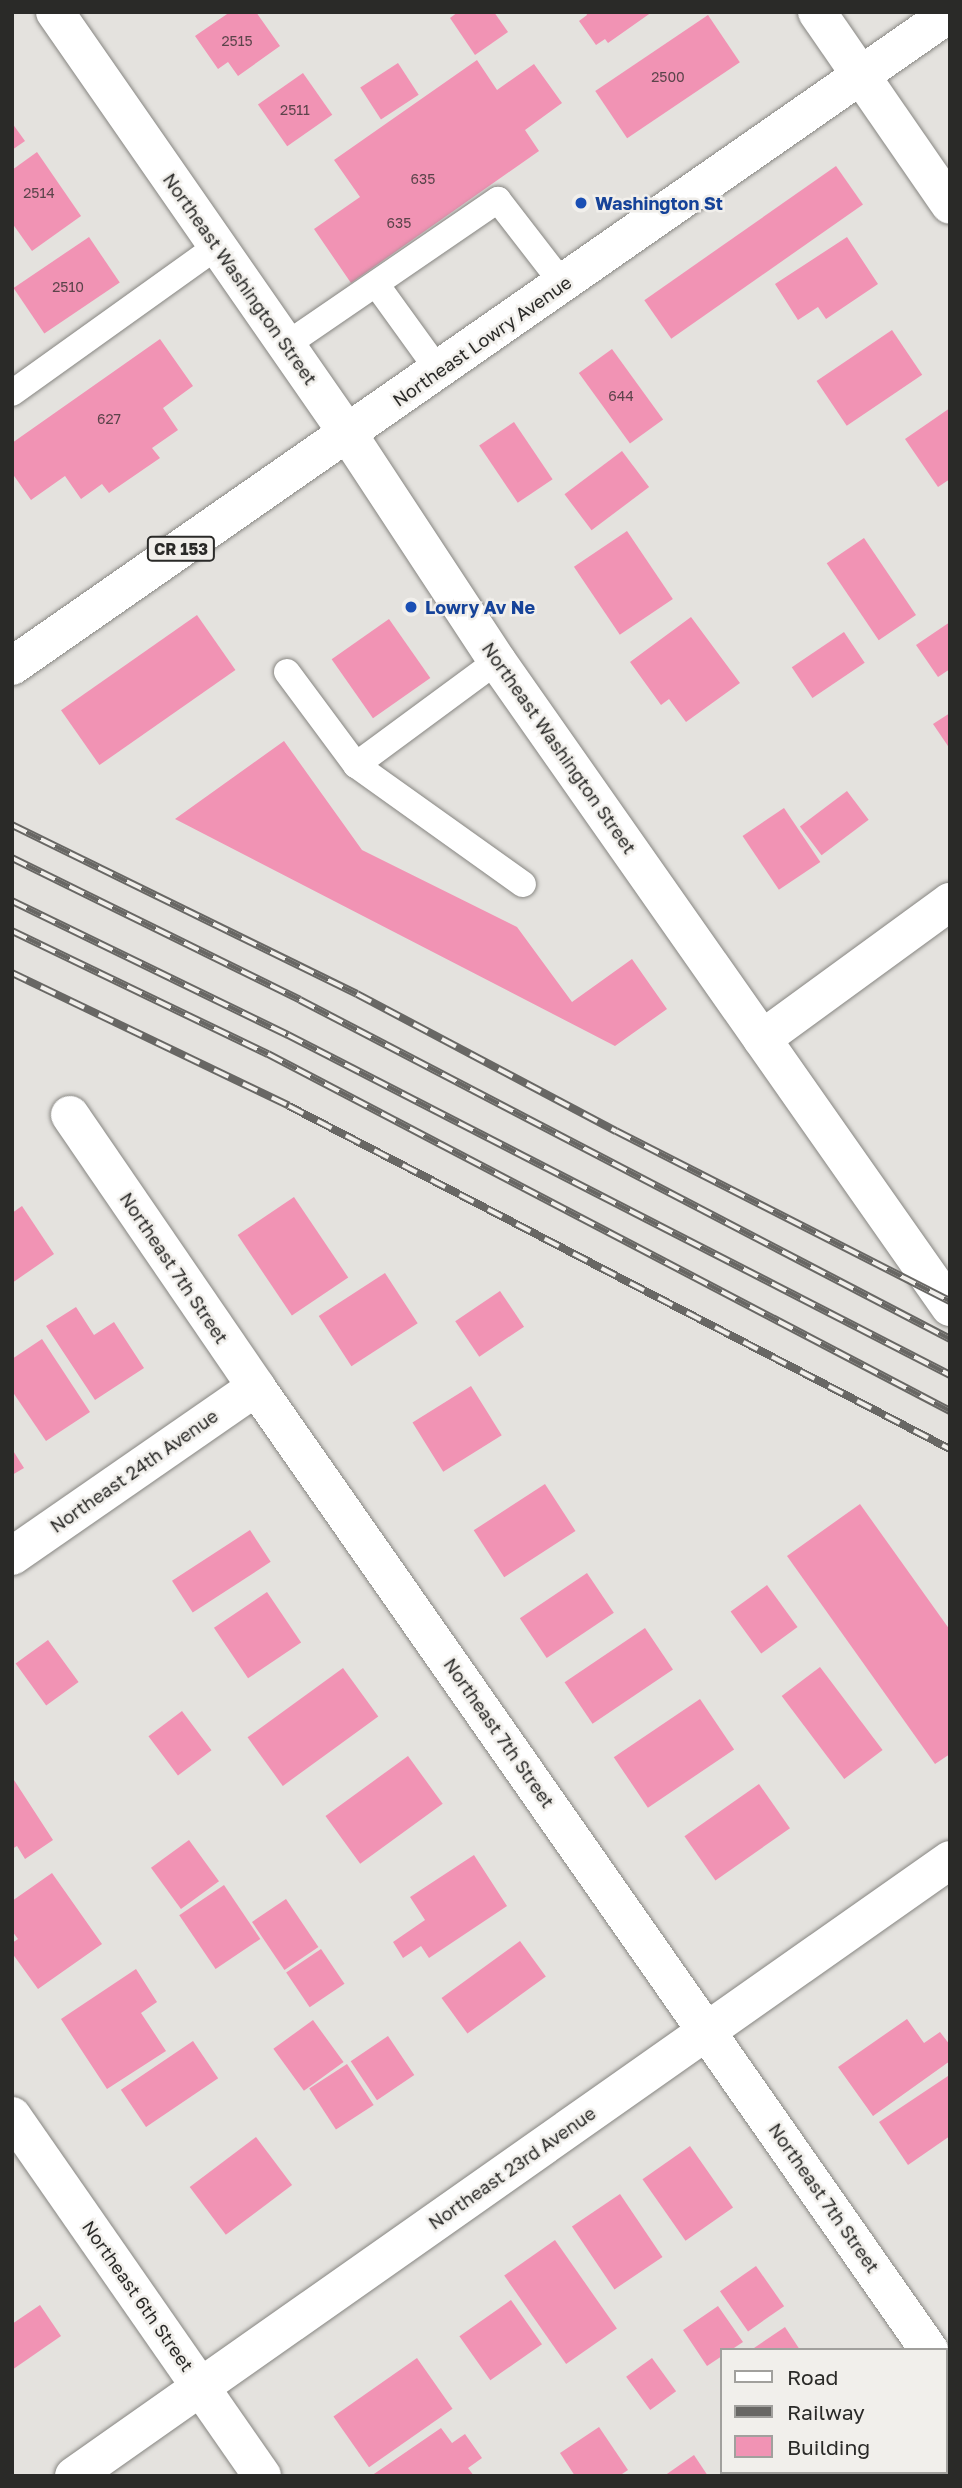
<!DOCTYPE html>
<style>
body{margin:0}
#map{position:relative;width:962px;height:2488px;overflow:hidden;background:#e4e2de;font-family:"Golos Text",sans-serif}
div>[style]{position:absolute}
.building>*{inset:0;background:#f193b4;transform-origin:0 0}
.roads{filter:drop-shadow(0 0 2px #878682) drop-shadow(0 0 2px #878682)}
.service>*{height:26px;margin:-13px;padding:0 13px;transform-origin:13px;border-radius:13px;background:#fff}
.minor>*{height:38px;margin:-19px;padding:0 19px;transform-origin:19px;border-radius:19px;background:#fff}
.tertiary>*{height:38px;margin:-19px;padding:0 19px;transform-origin:19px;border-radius:19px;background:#fff}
.primary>*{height:38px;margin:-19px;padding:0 19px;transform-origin:19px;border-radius:19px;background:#fff}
.rail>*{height:8px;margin-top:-4px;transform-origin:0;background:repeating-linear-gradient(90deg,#f1efeb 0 16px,#686764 0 32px);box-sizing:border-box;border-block:2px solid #686764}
.dots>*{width:19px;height:19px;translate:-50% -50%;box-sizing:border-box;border:4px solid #f1efeb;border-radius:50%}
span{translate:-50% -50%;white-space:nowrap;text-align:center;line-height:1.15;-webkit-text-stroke:5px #f1efeb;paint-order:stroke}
.number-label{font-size:14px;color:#5c444b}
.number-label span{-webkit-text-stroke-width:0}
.shield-label span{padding:2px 5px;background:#f1efeb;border:2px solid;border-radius:5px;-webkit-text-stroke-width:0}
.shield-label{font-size:16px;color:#2a2a28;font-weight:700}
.transit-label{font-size:18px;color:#164399;font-weight:700}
.left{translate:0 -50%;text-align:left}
.street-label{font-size:18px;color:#2a2a28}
.frame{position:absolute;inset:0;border:14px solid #2a2a28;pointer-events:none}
.legend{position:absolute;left:720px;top:2348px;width:228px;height:126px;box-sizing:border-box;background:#f1efeb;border:2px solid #a1a09d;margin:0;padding:9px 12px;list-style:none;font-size:21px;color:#2a2a28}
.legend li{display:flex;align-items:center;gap:14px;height:35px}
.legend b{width:35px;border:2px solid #a1a09d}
</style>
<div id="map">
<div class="building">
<div style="clip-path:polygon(230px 12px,256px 12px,280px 46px,238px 76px,228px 62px,218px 69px,195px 36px)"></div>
<div style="clip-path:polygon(458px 12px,494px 12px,508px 32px,475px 55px,450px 18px)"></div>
<div style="clip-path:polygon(586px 12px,652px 12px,608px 43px,605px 39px,596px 45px,579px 21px,587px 15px)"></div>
<div style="left:708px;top:15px;width:57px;height:136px;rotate:56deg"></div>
<div style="clip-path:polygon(477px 60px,497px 90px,534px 64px,562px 103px,525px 130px,539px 151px,351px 283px,314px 229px,360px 197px,334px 160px)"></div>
<div style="left:398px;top:63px;width:38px;height:45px;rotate:57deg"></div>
<div style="left:303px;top:73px;width:51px;height:55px;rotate:55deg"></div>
<div style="clip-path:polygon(12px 123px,25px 141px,12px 150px)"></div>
<div style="clip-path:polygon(37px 152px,81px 216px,32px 251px,12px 223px,12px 170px)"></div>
<div style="left:836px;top:166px;width:47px;height:234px;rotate:55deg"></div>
<div style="left:89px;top:237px;width:55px;height:91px;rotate:56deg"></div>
<div style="clip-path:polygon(847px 237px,878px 284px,826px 319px,818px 307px,798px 320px,775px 284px)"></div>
<div style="left:892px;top:330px;width:54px;height:91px;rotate:56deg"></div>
<div style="clip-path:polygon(160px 339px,193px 386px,163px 408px,178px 430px,152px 448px,160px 458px,109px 493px,102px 484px,81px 499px,65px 476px,31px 500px,12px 473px,12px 443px)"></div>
<div style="left:612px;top:349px;width:87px;height:41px;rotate:54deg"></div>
<div style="clip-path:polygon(950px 408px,950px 479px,938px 487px,905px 439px)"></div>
<div style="left:514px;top:422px;width:69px;height:42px;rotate:56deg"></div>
<div style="left:622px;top:451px;width:45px;height:72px;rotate:53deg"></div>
<div style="left:627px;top:531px;width:82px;height:64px;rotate:56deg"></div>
<div style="left:864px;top:538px;width:93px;height:45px;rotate:56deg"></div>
<div style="left:197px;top:615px;width:67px;height:166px;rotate:55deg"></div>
<div style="clip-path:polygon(691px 617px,740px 683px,686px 722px,669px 699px,661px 705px,630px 662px)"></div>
<div style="left:389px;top:619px;width:72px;height:70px;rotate:55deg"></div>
<div style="clip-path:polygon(950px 622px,950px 669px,938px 677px,916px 645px)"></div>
<div style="left:844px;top:632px;width:37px;height:63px;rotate:56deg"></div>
<div style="clip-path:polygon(950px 713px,950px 749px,933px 724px)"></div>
<div style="clip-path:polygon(284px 741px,362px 850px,517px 927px,572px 1002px,632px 959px,667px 1009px,615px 1046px,175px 819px)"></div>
<div style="left:847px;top:791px;width:36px;height:59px;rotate:53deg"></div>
<div style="left:784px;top:808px;width:65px;height:50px;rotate:56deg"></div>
<div style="left:294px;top:1197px;width:97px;height:68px;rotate:56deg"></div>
<div style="clip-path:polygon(22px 1206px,54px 1254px,12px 1283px,12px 1213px)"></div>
<div style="left:385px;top:1273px;width:60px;height:79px;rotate:57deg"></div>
<div style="left:500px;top:1291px;width:43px;height:54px;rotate:56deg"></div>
<div style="clip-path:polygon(76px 1307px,94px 1335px,114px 1322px,144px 1368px,95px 1400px,46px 1326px)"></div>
<div style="clip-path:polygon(42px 1339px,90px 1412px,46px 1441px,12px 1391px,12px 1359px)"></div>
<div style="left:471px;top:1386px;width:58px;height:69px;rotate:58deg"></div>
<div style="clip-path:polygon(12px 1449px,24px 1468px,12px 1475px)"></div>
<div style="left:545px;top:1484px;width:56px;height:85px;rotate:57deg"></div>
<div style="clip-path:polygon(860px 1504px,950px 1630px,950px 1754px,935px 1764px,787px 1556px)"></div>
<div style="left:250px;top:1530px;width:38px;height:93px;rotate:57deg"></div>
<div style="left:587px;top:1573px;width:48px;height:81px;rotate:56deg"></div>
<div style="left:767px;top:1585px;width:52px;height:45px;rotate:54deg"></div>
<div style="left:267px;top:1592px;width:61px;height:64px;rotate:56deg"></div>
<div style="left:645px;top:1628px;width:50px;height:97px;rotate:56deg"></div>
<div style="left:48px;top:1640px;width:52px;height:40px;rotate:54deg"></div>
<div style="left:820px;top:1667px;width:104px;height:48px;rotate:53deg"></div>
<div style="left:343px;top:1668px;width:60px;height:118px;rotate:54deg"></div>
<div style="left:700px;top:1699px;width:61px;height:104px;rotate:56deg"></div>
<div style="left:182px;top:1711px;width:49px;height:42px;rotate:53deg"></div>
<div style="left:408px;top:1756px;width:59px;height:102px;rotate:54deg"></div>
<div style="clip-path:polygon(14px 1780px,53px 1840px,25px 1859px,17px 1846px,12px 1849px)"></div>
<div style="left:759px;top:1784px;width:54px;height:91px;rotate:55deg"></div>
<div style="left:189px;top:1840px;width:51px;height:47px;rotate:54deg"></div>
<div style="clip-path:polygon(474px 1855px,507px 1906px,429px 1958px,421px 1946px,403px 1958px,393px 1942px,425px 1920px,410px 1897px)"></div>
<div style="clip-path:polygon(52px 1873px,102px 1944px,38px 1989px,12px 1953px,12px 1943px,18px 1939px,12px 1931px,12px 1901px)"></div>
<div style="left:224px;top:1885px;width:65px;height:54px;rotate:56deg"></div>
<div style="left:286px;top:1899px;width:58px;height:41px;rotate:56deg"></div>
<div style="left:520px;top:1941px;width:44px;height:97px;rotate:54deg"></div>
<div style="left:321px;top:1949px;width:42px;height:42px;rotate:56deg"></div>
<div style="clip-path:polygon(136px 1969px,157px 2002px,141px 2013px,166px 2051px,107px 2089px,61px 2019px)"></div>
<div style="clip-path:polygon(907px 2019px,924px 2043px,940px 2032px,950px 2045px,950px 2061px,873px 2116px,838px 2067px)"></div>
<div style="left:313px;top:2020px;width:52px;height:49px;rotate:54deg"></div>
<div style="left:388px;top:2036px;width:47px;height:45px;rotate:56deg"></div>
<div style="left:193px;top:2041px;width:45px;height:87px;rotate:56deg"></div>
<div style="left:347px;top:2064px;width:49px;height:45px;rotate:57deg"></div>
<div style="clip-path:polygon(948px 2076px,950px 2136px,908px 2165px,879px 2122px)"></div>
<div style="left:256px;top:2137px;width:60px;height:83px;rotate:53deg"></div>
<div style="left:690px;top:2146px;width:75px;height:58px;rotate:55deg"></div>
<div style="left:620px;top:2194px;width:76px;height:58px;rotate:56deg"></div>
<div style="left:555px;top:2240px;width:108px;height:62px;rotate:55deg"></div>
<div style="left:756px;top:2266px;width:49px;height:44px;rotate:55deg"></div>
<div style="left:511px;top:2300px;width:54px;height:63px;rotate:55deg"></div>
<div style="clip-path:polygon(40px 2305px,61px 2336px,12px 2370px,12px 2324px)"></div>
<div style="clip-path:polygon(718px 2306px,743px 2342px,731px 2350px,722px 2350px,722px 2356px,707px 2366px,683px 2330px)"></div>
<div style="clip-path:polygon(785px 2327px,800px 2350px,751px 2350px)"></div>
<div style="left:417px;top:2358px;width:62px;height:102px;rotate:55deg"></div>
<div style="left:652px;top:2358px;width:41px;height:32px;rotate:54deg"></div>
<div style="clip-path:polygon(599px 2427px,628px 2470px,619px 2476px,575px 2476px,560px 2453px)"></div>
<div style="clip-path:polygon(441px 2428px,452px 2443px,465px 2434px,482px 2458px,468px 2468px,474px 2476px,371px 2476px)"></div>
<div style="clip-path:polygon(694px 2455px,708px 2476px,664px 2476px)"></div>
<div style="left:793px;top:2472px;width:82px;height:5px"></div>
</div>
<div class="roads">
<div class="service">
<div style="left:376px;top:284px;width:106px;rotate:54.2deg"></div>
<div style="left:286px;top:345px;width:257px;rotate:-34.4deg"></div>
<div style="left:498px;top:200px;width:106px;rotate:52.3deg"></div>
<div style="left:12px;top:393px;width:252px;rotate:-35.6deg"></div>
<div style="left:287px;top:672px;width:116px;rotate:53.4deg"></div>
<div style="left:356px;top:765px;width:175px;rotate:-36.4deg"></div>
<div style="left:356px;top:765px;width:205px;rotate:35.5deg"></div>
</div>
<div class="minor">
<div style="left:55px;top:12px;width:514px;rotate:55.23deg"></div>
<div style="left:817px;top:12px;width:234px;rotate:55.4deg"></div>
<div style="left:762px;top:1039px;width:233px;rotate:-36.1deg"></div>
<div style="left:70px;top:1115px;width:330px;rotate:55.6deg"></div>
<div style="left:256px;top:1387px;width:1175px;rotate:55.05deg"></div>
<div style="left:12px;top:1556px;width:297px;rotate:-34.7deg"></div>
<div style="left:12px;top:2116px;width:438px;rotate:55.2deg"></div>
<div style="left:946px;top:2375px;width:6px;rotate:51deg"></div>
<div style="left:74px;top:2476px;width:1071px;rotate:-35.11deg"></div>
</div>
<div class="tertiary">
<div style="left:348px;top:434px;width:272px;rotate:56.7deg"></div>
<div style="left:497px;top:661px;width:789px;rotate:54.96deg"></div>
</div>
<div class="primary">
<div style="left:12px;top:666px;width:1143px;rotate:-34.84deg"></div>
</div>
</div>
<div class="rail">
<div style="left:12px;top:825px;width:384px;rotate:26.1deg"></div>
<div style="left:357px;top:994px;width:293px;rotate:27.9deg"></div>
<div style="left:616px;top:1131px;width:375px;rotate:27deg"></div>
<div style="left:12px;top:858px;width:321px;rotate:26.2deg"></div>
<div style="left:300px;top:1000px;width:733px;rotate:27.54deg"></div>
<div style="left:12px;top:901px;width:307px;rotate:25.9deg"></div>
<div style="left:288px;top:1035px;width:744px;rotate:27.18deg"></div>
<div style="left:12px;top:931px;width:284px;rotate:25.7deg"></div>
<div style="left:268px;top:1054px;width:770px;rotate:27.63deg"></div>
<div style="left:12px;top:973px;width:307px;rotate:25.6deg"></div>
<div style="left:289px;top:1106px;width:745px;rotate:27.43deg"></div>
</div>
<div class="dots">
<div style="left:581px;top:203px;background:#1a4fb4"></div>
<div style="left:411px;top:607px;background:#1a4fb4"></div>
</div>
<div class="number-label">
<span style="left:237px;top:41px">2515</span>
<span style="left:668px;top:77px">2500</span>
<span style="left:295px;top:110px">2511</span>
<span style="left:423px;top:179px">635</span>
<span style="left:39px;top:193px">2514</span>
<span style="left:399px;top:223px">635</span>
<span style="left:68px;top:287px">2510</span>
<span style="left:621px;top:396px">644</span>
<span style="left:109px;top:419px">627</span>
</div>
<div class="shield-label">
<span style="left:181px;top:549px">CR 153</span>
</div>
<div class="transit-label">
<span class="left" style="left:595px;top:203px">Washington St</span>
<span class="left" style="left:425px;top:607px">Lowry Av Ne</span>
</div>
<div class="street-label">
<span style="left:240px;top:279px;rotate:55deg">Northeast Washington Street</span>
<span style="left:482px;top:341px;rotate:-35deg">Northeast Lowry Avenue</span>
<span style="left:559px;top:748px;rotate:55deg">Northeast Washington Street</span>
<span style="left:174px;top:1268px;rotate:56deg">Northeast 7th Street</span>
<span style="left:134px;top:1471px;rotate:-35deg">Northeast 24th Avenue</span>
<span style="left:499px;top:1733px;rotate:55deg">Northeast 7th Street</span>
<span style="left:512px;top:2168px;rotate:-35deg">Northeast 23rd Avenue</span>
<span style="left:824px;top:2198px;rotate:55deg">Northeast 7th Street</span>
<span style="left:138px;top:2296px;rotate:55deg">Northeast 6th Street</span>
</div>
<div class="frame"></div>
<ul class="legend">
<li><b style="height:9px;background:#fff"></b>Road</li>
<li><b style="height:9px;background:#686764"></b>Railway</li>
<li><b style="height:19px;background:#f193b4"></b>Building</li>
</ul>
</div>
